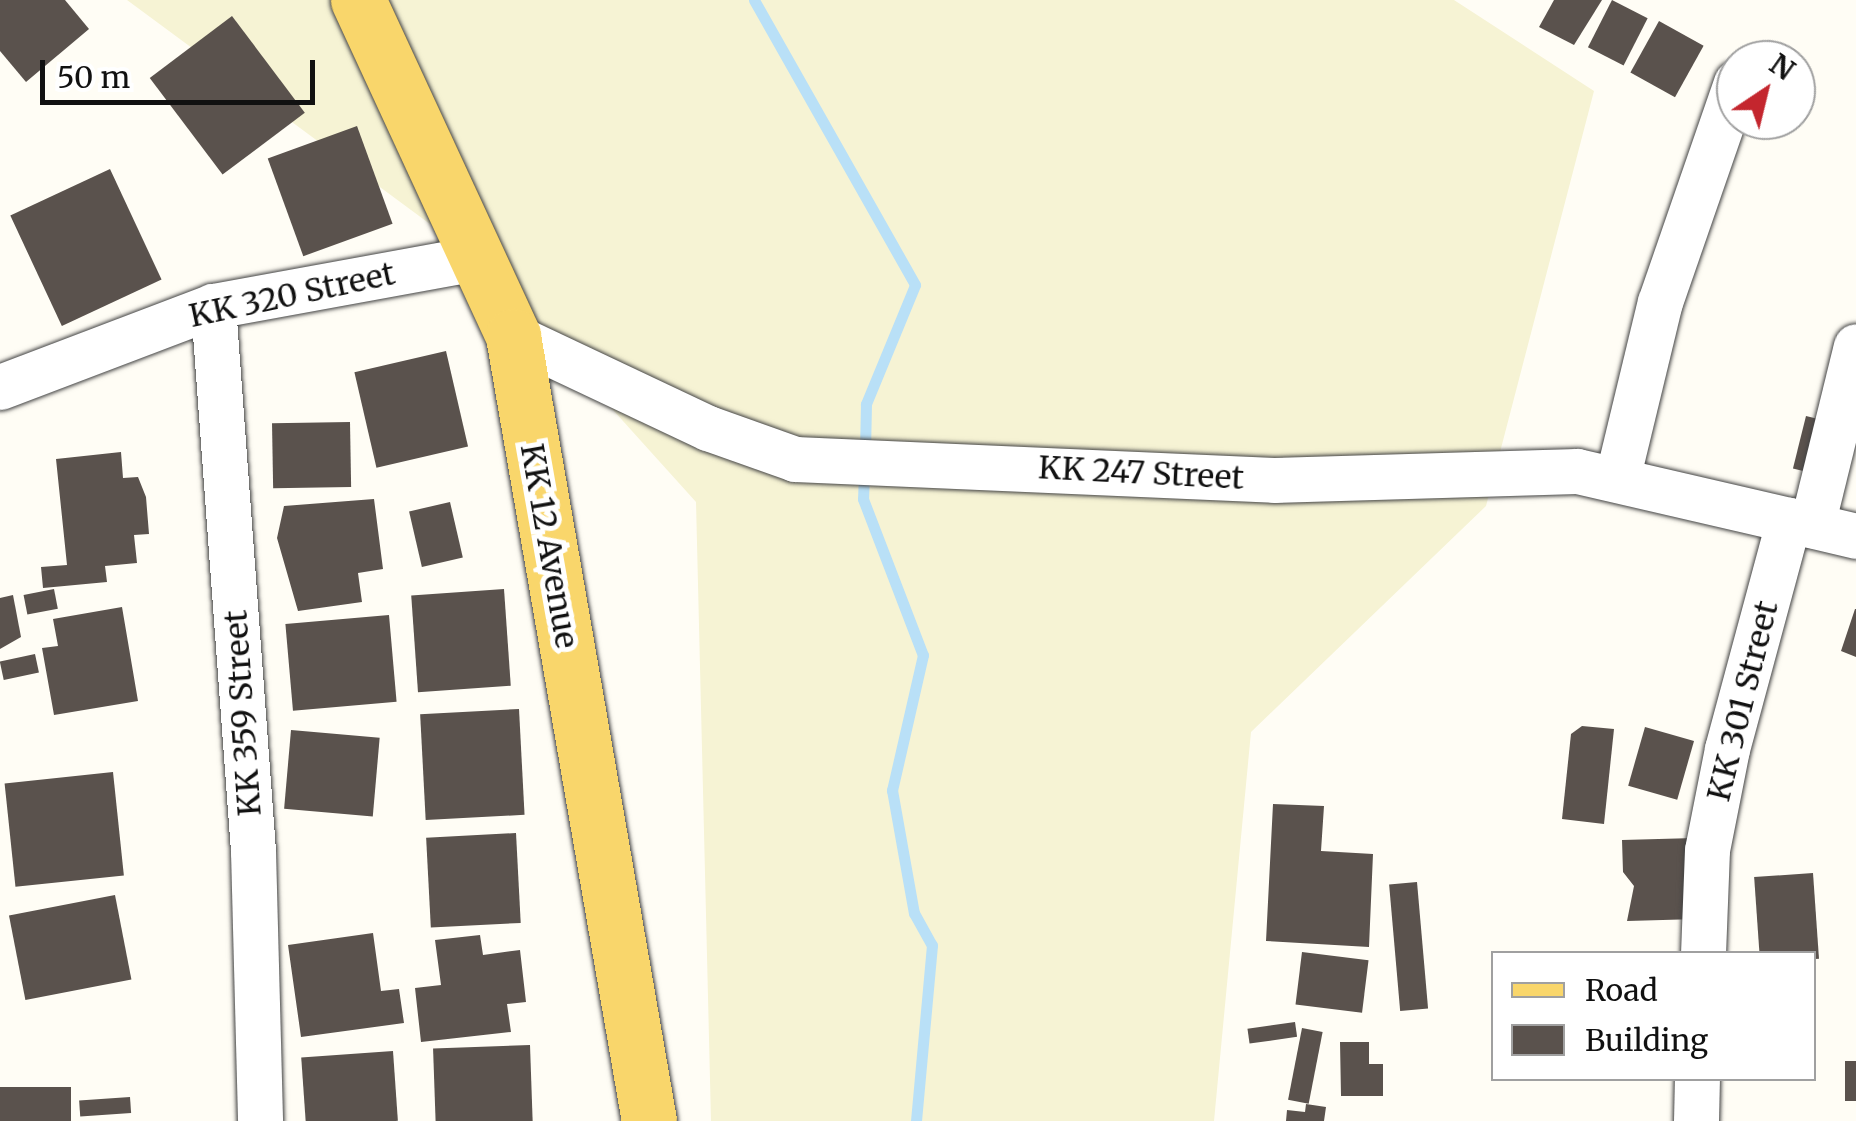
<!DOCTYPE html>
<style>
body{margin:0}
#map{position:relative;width:1856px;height:1121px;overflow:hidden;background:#fffdf5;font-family:Merriweather,serif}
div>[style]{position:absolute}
.farmland>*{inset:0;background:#f6f3d4}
.stream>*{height:11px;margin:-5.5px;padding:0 5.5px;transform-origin:5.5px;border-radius:5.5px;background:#b9e0f7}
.building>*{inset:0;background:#5a524d;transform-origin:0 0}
.roads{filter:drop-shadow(0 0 2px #444) drop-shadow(0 0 2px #444)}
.minor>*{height:45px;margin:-22.5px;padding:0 22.5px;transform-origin:22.5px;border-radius:22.5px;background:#fff}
.major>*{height:55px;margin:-27.5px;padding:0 27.5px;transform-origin:27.5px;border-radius:27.5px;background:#f9d66b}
span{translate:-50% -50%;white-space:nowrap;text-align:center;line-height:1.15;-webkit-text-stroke:10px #fff;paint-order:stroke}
.street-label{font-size:32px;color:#111}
.legend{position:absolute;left:1491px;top:951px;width:325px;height:130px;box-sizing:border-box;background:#fff;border:2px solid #a0a0a0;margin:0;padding:12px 18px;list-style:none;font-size:30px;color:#111}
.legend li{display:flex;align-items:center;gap:20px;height:50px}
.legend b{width:50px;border:2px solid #a0a0a0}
.north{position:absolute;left:1716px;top:40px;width:100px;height:100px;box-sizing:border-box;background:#fff;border:2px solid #a0a0a0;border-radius:50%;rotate:35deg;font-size:28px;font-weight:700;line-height:40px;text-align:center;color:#111}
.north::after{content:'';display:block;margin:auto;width:35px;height:45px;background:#c4262e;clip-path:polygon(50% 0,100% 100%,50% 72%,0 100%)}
.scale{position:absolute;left:40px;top:60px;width:275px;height:45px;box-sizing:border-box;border:5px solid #111;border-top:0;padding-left:12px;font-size:30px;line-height:35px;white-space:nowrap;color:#111;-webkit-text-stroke:8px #fff;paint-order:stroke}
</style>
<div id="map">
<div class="farmland">
<div style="clip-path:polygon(127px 0,1454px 0,1594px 91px,1486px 506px,1251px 732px,1214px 1121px,711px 1121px,696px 502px,476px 258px)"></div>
</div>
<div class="stream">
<div style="left:754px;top:0;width:327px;rotate:60.5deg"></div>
<div style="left:915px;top:285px;width:129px;rotate:112.4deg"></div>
<div style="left:866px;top:404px;width:49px;rotate:91.2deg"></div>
<div style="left:864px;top:472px;width:27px;rotate:92deg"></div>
<div style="left:863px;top:499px;width:167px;rotate:69deg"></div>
<div style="left:923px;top:655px;width:139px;rotate:102.9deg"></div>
<div style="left:892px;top:790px;width:125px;rotate:79.9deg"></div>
<div style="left:914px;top:913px;width:37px;rotate:61deg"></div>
<div style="left:932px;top:945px;width:177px;rotate:95.2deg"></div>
</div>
<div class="building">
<div style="clip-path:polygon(0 0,65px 0,89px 29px,26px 82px,0 51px)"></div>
<div style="clip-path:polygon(1554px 0,1602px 0,1574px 45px,1539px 27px)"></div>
<div style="left:1612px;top:0;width:40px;height:53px;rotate:27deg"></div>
<div style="left:232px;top:16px;width:121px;height:103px;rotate:53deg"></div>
<div style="left:1659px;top:21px;width:51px;height:59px;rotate:29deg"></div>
<div style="left:357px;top:126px;width:104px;height:95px;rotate:70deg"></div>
<div style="left:110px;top:169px;width:122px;height:110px;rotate:65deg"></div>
<div style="left:446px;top:351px;width:98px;height:94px;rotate:77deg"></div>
<div style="left:1806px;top:416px;width:25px;height:54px;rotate:14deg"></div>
<div style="left:350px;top:422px;width:65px;height:78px;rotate:89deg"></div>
<div style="clip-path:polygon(121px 452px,123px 478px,138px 477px,146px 497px,149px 534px,134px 535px,137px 563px,105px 566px,107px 582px,43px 588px,41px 567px,67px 565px,56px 459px)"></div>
<div style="clip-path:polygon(374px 499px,383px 569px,358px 573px,362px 602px,298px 611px,277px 538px,284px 506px)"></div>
<div style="left:450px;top:502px;width:57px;height:42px;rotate:77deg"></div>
<div style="left:54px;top:589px;width:20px;height:31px;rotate:79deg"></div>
<div style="left:504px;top:589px;width:97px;height:93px;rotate:86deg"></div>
<div style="clip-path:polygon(13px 595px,21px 637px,0 649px,0 598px)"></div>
<div style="clip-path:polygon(122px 607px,138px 701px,54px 715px,42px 648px,58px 646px,53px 619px)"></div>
<div style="clip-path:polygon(1855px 609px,1856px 609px,1856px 657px,1841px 651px)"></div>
<div style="left:389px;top:615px;width:87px;height:104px;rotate:85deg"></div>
<div style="left:35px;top:654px;width:19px;height:36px;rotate:78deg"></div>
<div style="left:519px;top:709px;width:106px;height:99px;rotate:87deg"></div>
<div style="clip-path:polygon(1582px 726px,1614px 729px,1604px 824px,1562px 819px,1571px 734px)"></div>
<div style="left:1645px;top:727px;width:51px;height:61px;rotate:16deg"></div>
<div style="left:291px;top:730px;width:89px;height:79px;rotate:5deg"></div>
<div style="left:113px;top:772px;width:104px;height:109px;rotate:84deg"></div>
<div style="clip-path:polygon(1273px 804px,1324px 806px,1321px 851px,1373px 854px,1369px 947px,1266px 941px)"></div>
<div style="left:516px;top:833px;width:90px;height:90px;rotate:87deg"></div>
<div style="clip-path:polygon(1695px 838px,1698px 919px,1627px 921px,1634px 886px,1623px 872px,1622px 840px)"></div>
<div style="left:1813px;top:873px;width:86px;height:59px;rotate:86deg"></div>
<div style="left:1417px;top:882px;width:127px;height:28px;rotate:85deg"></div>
<div style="left:115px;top:895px;width:86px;height:108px;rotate:79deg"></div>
<div style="clip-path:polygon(373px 933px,381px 991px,399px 989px,404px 1023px,301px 1037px,288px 945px)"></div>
<div style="clip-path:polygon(480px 935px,483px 955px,520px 950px,526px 1002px,507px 1004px,511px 1032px,421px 1042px,415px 988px,441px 985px,435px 940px)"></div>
<div style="left:1302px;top:952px;width:67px;height:53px;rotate:7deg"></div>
<div style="left:1295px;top:1022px;width:15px;height:48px;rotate:82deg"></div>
<div style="left:1302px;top:1028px;width:21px;height:73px;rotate:11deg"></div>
<div style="clip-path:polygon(1340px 1042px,1369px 1042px,1369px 1064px,1383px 1064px,1383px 1096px,1341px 1096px)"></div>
<div style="left:530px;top:1045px;width:76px;height:97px;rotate:88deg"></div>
<div style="left:393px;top:1051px;width:70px;height:92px;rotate:86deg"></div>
<div style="left:1845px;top:1061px;width:11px;height:40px"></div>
<div style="left:71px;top:1087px;width:34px;height:71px;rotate:90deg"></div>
<div style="left:130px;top:1097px;width:16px;height:51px;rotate:86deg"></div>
<div style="clip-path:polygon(1306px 1104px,1326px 1107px,1324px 1121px,1286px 1121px,1287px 1110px,1305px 1112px)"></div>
</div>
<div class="roads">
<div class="minor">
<div style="left:213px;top:306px;width:546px;rotate:85.8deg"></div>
<div style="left:253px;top:851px;width:270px;rotate:88.5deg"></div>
<div style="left:513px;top:336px;width:216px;rotate:25.3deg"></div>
<div style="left:708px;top:428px;width:92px;rotate:19.6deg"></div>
<div style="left:795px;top:459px;width:479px;rotate:2.5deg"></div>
<div style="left:1274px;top:480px;width:303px;rotate:-1.7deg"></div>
<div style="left:1577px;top:471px;width:218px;rotate:13deg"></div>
<div style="left:0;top:387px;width:228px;rotate:-20.8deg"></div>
<div style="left:213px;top:306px;width:267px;rotate:-10.3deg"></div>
<div style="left:1618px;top:475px;width:178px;rotate:-76.4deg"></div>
<div style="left:1660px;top:302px;width:232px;rotate:-70.9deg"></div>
<div style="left:1812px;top:525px;width:184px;rotate:-76.2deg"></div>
<div style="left:1703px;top:954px;width:104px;rotate:-87.8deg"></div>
<div style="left:1707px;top:850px;width:103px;rotate:-78.8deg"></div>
<div style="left:1727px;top:749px;width:237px;rotate:-74.9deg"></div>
<div style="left:1789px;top:520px;width:69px;rotate:13.4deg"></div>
<div style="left:1696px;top:1121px;width:43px;rotate:-88.7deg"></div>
</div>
<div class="major">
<div style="left:358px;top:0;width:370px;rotate:65.2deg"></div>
<div style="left:513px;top:336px;width:797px;rotate:80.17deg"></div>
</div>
</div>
<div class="street-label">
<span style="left:292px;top:295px;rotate:-12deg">KK 320 Street</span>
<span style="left:1141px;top:473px;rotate:3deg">KK 247 Street</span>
<span style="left:549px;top:546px;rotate:80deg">KK 12 Avenue</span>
<span style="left:1743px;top:701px;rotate:-76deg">KK 301 Street</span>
<span style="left:243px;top:713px;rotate:-94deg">KK 359 Street</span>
</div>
<ul class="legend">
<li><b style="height:12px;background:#f9d66b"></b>Road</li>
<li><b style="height:28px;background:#5a524d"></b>Building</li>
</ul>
<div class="north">N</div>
<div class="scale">50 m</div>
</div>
